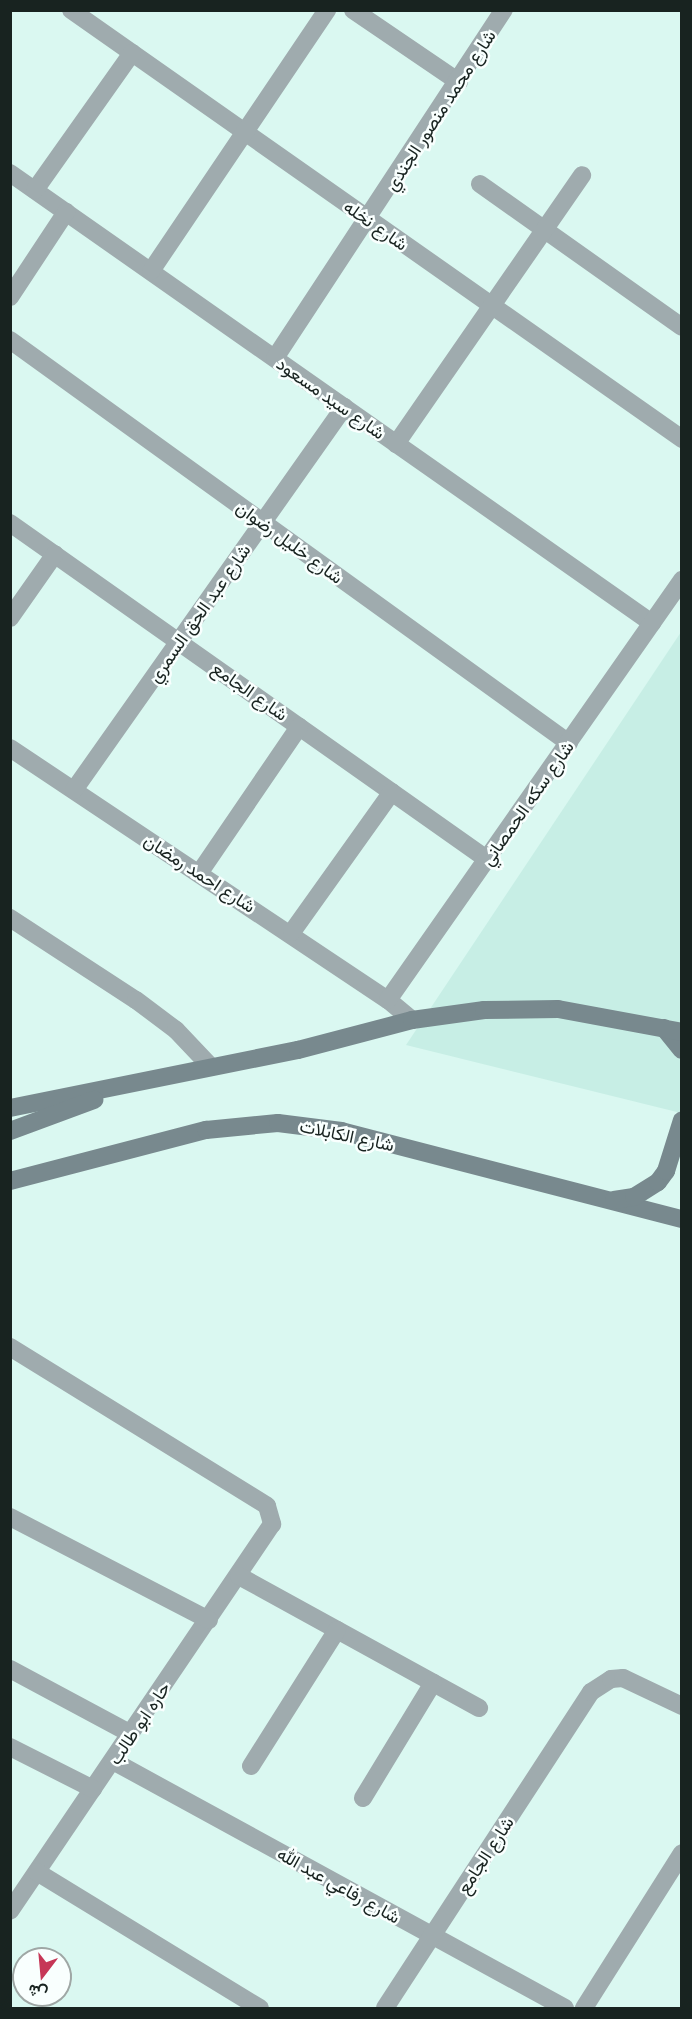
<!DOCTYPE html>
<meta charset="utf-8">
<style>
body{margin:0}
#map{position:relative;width:692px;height:2019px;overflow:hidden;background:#daf8f1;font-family:"Open Sans",Vazirmatn,sans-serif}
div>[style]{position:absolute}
.built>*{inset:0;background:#c7eee5}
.street>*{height:18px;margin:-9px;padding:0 9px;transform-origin:9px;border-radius:9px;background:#9fabae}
.secondary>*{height:18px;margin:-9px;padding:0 9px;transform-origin:9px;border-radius:9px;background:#78898e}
span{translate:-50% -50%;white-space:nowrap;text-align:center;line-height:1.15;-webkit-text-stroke:5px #f9fffe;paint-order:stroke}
.street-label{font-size:18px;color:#182320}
.frame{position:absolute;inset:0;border:12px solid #182320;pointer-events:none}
.north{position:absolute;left:12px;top:1947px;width:60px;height:60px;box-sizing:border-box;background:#f9fffe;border:2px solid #9fa7a5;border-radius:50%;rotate:196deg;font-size:16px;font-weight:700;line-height:24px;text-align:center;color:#182320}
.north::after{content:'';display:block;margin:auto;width:21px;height:27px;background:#c63757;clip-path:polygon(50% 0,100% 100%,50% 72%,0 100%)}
</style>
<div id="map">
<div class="built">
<div style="clip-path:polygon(681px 632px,681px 1113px,406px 1045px)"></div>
</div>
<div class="street">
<div style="left:71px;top:10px;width:747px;rotate:35.07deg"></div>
<div style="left:353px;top:10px;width:128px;rotate:34.2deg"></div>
<div style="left:10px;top:173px;width:784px;rotate:35.03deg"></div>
<div style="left:480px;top:184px;width:247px;rotate:35.3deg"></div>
<div style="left:35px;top:190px;width:168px;rotate:-54.7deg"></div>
<div style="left:151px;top:271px;width:315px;rotate:-56deg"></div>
<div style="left:10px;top:297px;width:102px;rotate:-56.6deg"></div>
<div style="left:10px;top:340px;width:689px;rotate:35.79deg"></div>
<div style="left:275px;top:358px;width:417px;rotate:-56.7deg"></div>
<div style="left:396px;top:444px;width:327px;rotate:-55.3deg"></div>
<div style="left:10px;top:523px;width:585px;rotate:35.18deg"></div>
<div style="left:10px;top:618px;width:78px;rotate:-54.9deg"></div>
<div style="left:10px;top:748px;width:454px;rotate:33.7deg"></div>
<div style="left:74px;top:790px;width:469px;rotate:-54.8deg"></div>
<div style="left:200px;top:872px;width:176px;rotate:-55.7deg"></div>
<div style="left:10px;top:918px;width:150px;rotate:33.1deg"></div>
<div style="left:136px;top:1000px;width:50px;rotate:36.9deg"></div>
<div style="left:176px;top:1030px;width:51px;rotate:46.6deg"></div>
<div style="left:292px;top:932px;width:172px;rotate:-54.5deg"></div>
<div style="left:412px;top:1020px;width:31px;rotate:-140deg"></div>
<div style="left:388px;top:1000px;width:513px;rotate:-55.01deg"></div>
<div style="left:10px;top:1347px;width:302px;rotate:31.7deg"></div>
<div style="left:267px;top:1506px;width:19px;rotate:74deg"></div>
<div style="left:272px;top:1524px;width:467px;rotate:124.1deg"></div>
<div style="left:10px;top:1517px;width:224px;rotate:27.4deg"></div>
<div style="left:239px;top:1576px;width:274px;rotate:28.8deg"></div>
<div style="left:10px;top:1669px;width:137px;rotate:28.2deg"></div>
<div style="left:10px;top:1747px;width:93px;rotate:26.8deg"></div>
<div style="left:113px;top:1761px;width:515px;rotate:28.65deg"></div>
<div style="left:251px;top:1766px;width:161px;rotate:-57.7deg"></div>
<div style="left:363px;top:1798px;width:135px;rotate:-58.7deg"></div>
<div style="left:37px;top:1872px;width:261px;rotate:31.4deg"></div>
<div style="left:385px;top:2008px;width:377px;rotate:-56.9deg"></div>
<div style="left:591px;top:1692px;width:24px;rotate:-33deg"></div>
<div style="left:611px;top:1679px;width:12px;rotate:-5deg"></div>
<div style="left:623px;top:1678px;width:65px;rotate:25.4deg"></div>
<div style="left:584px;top:2008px;width:183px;rotate:-57.7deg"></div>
</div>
<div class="secondary">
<div style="left:664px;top:1028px;width:28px;rotate:51deg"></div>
<div style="left:10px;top:1108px;width:294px;rotate:-11.4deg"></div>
<div style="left:298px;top:1050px;width:118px;rotate:-14.7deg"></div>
<div style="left:412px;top:1020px;width:73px;rotate:-7.9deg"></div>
<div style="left:484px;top:1010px;width:74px;rotate:-0.8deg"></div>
<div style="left:558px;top:1009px;width:126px;rotate:10.5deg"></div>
<div style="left:10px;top:1131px;width:90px;rotate:-20.3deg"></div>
<div style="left:10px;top:1181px;width:203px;rotate:-14.6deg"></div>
<div style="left:206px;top:1130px;width:72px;rotate:-5.6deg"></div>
<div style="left:278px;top:1123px;width:64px;rotate:7.2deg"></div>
<div style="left:341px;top:1131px;width:352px;rotate:14.5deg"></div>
<div style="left:614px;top:1200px;width:20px;rotate:-9deg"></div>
<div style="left:634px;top:1197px;width:28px;rotate:-32deg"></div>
<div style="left:658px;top:1182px;width:14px;rotate:-54deg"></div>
<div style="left:666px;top:1171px;width:53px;rotate:-72.6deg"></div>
</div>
<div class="street-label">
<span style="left:440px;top:110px;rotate:-57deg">شارع محمد منصور الجندي</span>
<span style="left:376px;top:225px;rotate:35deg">شارع نخله</span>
<span style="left:331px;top:398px;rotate:35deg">شارع سيد مسعود</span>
<span style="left:290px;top:542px;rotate:36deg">شارع خليل رضوان</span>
<span style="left:199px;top:613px;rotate:-55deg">شارع عبد الحق السمري</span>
<span style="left:250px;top:691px;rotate:35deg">شارع الجامع</span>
<span style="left:527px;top:803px;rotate:-55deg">شارع سكه الحمصاني</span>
<span style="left:200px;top:873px;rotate:33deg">شارع احمد رمضان</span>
<span style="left:347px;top:1135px;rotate:12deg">شارع الكابلات</span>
<span style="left:139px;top:1723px;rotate:-56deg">حاره ابو طالب</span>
<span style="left:485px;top:1855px;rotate:-57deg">شارع الجامع</span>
<span style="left:339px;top:1885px;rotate:29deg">شارع رفاعي عبد الله</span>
</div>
<div class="frame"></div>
<div class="north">ش</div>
</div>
